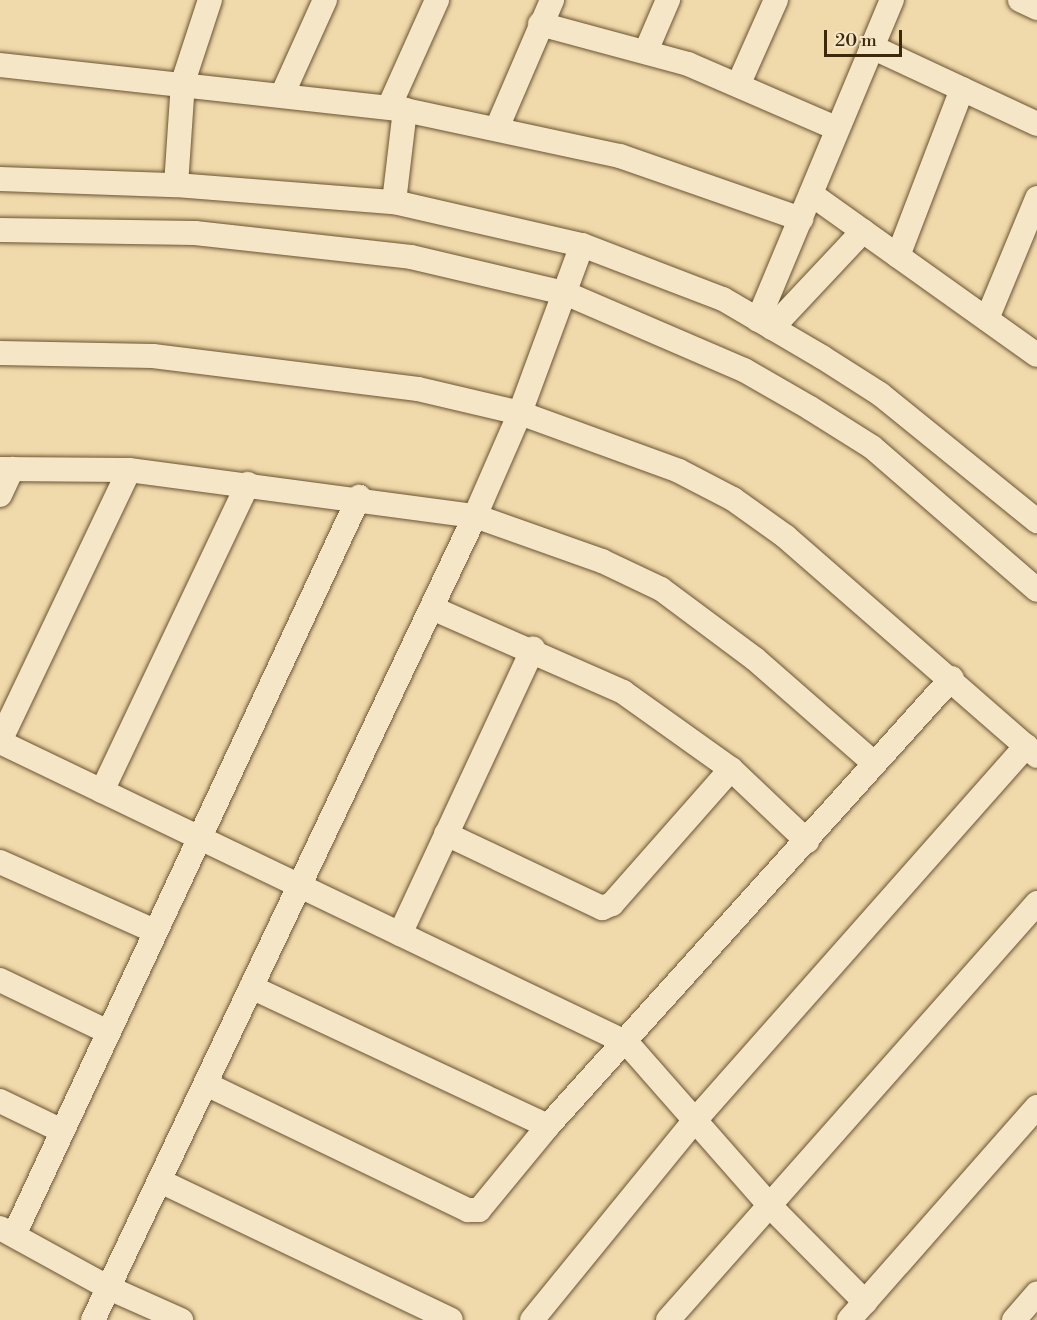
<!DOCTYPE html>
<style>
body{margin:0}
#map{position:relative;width:1037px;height:1320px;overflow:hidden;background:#f0d9aa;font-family:"Libre Bodoni",serif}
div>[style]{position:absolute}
.roads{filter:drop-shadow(0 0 2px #6a5432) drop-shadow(0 0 2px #6a5432)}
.street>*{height:24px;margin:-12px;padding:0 12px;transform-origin:12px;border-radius:12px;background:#f5e6c8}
span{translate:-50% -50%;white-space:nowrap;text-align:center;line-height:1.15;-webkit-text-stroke:4.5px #f5e6c8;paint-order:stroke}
.scale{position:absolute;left:824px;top:30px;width:78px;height:27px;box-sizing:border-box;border:3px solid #3e280a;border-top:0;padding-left:8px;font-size:18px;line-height:21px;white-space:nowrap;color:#3e280a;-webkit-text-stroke:4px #f5e6c8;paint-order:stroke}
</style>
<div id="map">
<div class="roads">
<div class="street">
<div style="left:1020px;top:0;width:19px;rotate:25deg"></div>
<div style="left:540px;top:24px;width:153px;rotate:15.1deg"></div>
<div style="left:688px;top:64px;width:161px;rotate:23.4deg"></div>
<div style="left:872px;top:47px;width:182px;rotate:25deg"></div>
<div style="left:646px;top:51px;width:56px;rotate:-66.7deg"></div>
<div style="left:0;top:65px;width:407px;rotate:6.3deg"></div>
<div style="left:405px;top:110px;width:220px;rotate:12.1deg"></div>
<div style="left:620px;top:156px;width:192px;rotate:19.2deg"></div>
<div style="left:739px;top:83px;width:91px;rotate:-66deg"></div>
<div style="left:283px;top:93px;width:102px;rotate:-65.7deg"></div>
<div style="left:389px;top:107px;width:117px;rotate:-65.8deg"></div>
<div style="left:497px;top:128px;width:139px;rotate:-66.7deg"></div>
<div style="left:0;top:179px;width:176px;rotate:2deg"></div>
<div style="left:176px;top:185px;width:219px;rotate:4.5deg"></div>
<div style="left:394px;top:202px;width:193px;rotate:12.9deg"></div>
<div style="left:582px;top:245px;width:179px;rotate:110.3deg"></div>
<div style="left:520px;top:413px;width:112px;rotate:113.6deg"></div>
<div style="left:475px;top:516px;width:890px;rotate:115.41deg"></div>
<div style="left:176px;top:185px;width:103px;rotate:-86.1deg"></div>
<div style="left:183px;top:82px;width:86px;rotate:-71.8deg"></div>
<div style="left:811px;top:194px;width:277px;rotate:35.5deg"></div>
<div style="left:394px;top:202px;width:93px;rotate:-83.2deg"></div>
<div style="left:0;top:230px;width:195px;rotate:0.9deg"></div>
<div style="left:195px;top:233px;width:217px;rotate:6.3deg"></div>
<div style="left:411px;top:257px;width:158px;rotate:13.2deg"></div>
<div style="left:565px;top:293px;width:195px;rotate:23.3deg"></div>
<div style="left:744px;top:370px;width:76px;rotate:29.9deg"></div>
<div style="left:810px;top:408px;width:73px;rotate:32.2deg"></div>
<div style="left:872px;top:447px;width:218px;rotate:40.9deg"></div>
<div style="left:582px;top:245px;width:151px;rotate:21deg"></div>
<div style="left:723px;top:299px;width:115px;rotate:30.4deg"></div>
<div style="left:822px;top:357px;width:69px;rotate:32.5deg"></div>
<div style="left:880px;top:394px;width:202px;rotate:39deg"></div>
<div style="left:898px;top:256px;width:179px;rotate:-69deg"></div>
<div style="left:987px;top:319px;width:131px;rotate:-67.5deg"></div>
<div style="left:758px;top:320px;width:347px;rotate:-67.3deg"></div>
<div style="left:772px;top:328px;width:133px;rotate:-46.8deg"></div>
<div style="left:0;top:353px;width:153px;rotate:1.1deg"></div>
<div style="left:153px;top:356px;width:267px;rotate:7.1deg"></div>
<div style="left:418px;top:389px;width:105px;rotate:13.2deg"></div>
<div style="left:520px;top:413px;width:169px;rotate:20deg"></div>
<div style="left:679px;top:471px;width:61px;rotate:27.4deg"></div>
<div style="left:733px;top:499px;width:65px;rotate:35.6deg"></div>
<div style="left:786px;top:537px;width:333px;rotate:41.1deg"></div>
<div style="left:0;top:469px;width:129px;rotate:0.4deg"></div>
<div style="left:129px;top:470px;width:349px;rotate:7.6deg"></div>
<div style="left:475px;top:516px;width:135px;rotate:19.5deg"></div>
<div style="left:602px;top:561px;width:65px;rotate:25.4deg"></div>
<div style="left:661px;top:589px;width:117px;rotate:36.7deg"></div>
<div style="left:755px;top:659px;width:159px;rotate:41.2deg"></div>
<div style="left:0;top:495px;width:29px;rotate:-65deg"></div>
<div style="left:432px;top:608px;width:209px;rotate:23.7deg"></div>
<div style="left:623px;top:692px;width:133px;rotate:35.5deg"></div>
<div style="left:731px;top:769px;width:105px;rotate:43.5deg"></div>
<div style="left:0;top:741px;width:300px;rotate:-64.5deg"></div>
<div style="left:0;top:742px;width:696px;rotate:25.64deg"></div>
<div style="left:627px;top:1043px;width:218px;rotate:48.7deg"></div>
<div style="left:771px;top:1207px;width:134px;rotate:45.3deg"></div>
<div style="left:102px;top:791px;width:340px;rotate:-64.6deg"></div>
<div style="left:446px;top:834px;width:173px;rotate:25.4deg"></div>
<div style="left:602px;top:908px;width:11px;rotate:-22deg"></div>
<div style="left:612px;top:904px;width:180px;rotate:-48.6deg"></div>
<div style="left:0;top:862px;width:169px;rotate:24.1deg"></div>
<div style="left:400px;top:934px;width:315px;rotate:-65deg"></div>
<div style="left:0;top:980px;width:120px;rotate:25.7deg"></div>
<div style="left:251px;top:987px;width:328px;rotate:25.1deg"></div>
<div style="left:206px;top:1084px;width:291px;rotate:25.7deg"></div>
<div style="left:468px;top:1210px;width:11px"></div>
<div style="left:479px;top:1210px;width:109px;rotate:-50.6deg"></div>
<div style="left:548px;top:1126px;width:603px;rotate:-47.96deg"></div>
<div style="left:0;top:1101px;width:69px;rotate:25.8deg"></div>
<div style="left:160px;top:1181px;width:322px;rotate:25.5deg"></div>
<div style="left:0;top:1228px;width:124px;rotate:28.8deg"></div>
<div style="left:109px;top:1288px;width:79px;rotate:24deg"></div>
<div style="left:14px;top:1235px;width:815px;rotate:-64.94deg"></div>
<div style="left:532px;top:1320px;width:261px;rotate:-50.8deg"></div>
<div style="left:697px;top:1118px;width:497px;rotate:-48.5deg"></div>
<div style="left:668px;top:1320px;width:557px;rotate:-48.49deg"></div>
<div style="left:849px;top:1320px;width:284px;rotate:-48.6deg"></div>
<div style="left:1014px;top:1320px;width:35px;rotate:-49deg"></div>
</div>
</div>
<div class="scale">20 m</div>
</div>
